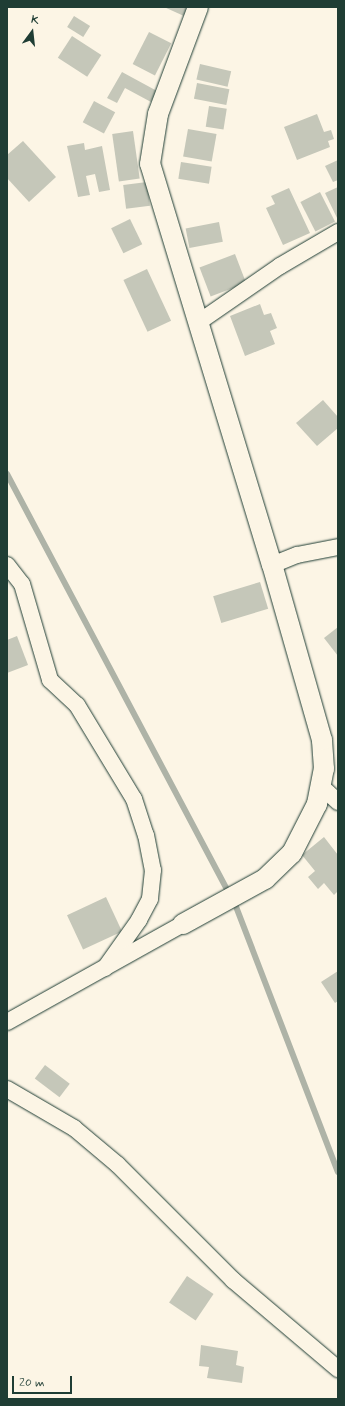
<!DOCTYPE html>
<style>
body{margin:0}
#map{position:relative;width:345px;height:1406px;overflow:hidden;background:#fcf5e5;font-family:Mynerve,sans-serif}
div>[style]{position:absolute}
.stream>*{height:6px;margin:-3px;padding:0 3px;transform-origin:3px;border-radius:3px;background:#aeb3a7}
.building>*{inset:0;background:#c5c7b9;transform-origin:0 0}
.roads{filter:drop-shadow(0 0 1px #1f3d34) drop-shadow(0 0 1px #1f3d34)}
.minor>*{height:16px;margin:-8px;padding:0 8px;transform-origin:8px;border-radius:8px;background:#fcf5e5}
.tertiary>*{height:20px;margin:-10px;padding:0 10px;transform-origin:10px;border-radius:10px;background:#fcf5e5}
span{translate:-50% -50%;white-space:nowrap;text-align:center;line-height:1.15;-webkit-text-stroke:4px #fcf5e5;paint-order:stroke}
.frame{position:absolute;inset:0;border:8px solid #1f3d34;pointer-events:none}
.north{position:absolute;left:12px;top:12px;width:40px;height:40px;-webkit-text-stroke:3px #fcf5e5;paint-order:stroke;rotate:15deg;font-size:11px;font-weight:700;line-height:16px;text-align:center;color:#1f3d34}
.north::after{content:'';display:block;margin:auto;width:14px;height:18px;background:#1f3d34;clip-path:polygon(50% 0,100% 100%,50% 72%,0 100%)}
.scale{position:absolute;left:12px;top:1376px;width:60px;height:18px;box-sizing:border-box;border:2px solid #1f3d34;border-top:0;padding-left:5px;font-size:12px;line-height:14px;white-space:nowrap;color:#1f3d34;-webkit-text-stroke:3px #fcf5e5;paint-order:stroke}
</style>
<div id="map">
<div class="stream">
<div style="left:7px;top:474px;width:487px;rotate:62.1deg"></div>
<div style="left:235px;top:904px;width:287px;rotate:69deg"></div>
</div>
<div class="building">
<div style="clip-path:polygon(164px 7px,188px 7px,184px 16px)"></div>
<div style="left:74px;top:16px;width:19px;height:13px;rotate:32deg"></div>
<div style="left:149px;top:32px;width:25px;height:36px;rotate:27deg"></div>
<div style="left:72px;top:36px;width:35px;height:26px;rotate:33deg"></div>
<div style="left:200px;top:64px;width:32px;height:16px;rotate:13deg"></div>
<div style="clip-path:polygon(122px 72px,157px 91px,151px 102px,125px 88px,117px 103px,107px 98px)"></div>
<div style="left:197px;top:83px;width:33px;height:16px;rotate:11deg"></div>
<div style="left:94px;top:101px;width:24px;height:24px;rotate:28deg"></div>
<div style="left:209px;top:106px;width:18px;height:21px;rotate:9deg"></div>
<div style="clip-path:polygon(317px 114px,324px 132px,331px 130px,334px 139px,328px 141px,330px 147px,297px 160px,284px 127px)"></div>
<div style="left:188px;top:129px;width:29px;height:28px;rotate:10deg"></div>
<div style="left:133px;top:131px;width:48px;height:21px;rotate:82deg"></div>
<div style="clip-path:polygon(23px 141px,56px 177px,29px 202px,7px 178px,7px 155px)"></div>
<div style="clip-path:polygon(84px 143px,85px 150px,102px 146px,110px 190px,99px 192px,95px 174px,86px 176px,90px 195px,78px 197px,67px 146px)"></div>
<div style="clip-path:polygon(338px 160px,338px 180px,333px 182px,325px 166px)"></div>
<div style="left:181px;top:162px;width:31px;height:17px;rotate:9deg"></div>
<div style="left:147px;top:182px;width:24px;height:24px;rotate:83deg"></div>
<div style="clip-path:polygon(338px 187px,338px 220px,325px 193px)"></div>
<div style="clip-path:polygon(289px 188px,310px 233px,283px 245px,266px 208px,275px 204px,271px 196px)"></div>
<div style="left:320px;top:192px;width:33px;height:22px;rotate:63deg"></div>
<div style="left:130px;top:219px;width:28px;height:21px;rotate:64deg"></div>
<div style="left:219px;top:222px;width:20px;height:34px;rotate:79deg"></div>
<div style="left:235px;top:254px;width:31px;height:38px;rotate:69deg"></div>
<div style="left:147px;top:269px;width:57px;height:26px;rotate:65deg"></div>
<div style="clip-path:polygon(260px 304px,264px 315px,271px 313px,277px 328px,270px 331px,275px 344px,245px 356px,230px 316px)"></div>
<div style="clip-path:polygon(323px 400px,338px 417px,338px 428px,317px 446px,296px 423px)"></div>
<div style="left:260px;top:582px;width:28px;height:49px;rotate:73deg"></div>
<div style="clip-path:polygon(338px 627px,338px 656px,324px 638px)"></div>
<div style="clip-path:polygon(17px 636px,28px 665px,7px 673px,7px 640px)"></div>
<div style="clip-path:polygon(324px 837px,338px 855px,338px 891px,334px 895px,324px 883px,318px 889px,308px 877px,315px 871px,302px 855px)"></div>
<div style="left:106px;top:897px;width:38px;height:43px;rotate:65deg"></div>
<div style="clip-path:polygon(338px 971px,338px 1001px,335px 1003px,321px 982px)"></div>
<div style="left:45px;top:1065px;width:31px;height:17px;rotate:37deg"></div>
<div style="left:187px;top:1276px;width:32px;height:32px;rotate:34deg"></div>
<div style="clip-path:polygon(201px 1345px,238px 1351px,236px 1365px,244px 1367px,242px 1383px,207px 1378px,209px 1367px,199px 1366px)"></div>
</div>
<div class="roads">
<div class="minor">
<div style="left:199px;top:322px;width:98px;rotate:-34.7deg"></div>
<div style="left:280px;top:266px;width:67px;rotate:-30.4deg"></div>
<div style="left:7px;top:565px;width:24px;rotate:52deg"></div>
<div style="left:22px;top:584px;width:100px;rotate:73.7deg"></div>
<div style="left:50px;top:680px;width:37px;rotate:43deg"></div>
<div style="left:77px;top:705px;width:110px;rotate:58.8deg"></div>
<div style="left:134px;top:799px;width:38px;rotate:72deg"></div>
<div style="left:146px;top:835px;width:36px;rotate:79deg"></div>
<div style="left:153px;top:870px;width:29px;rotate:96deg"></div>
<div style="left:150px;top:899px;width:24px;rotate:118deg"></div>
<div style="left:139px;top:920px;width:59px;rotate:125.3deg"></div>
<div style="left:272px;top:565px;width:27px;rotate:-22deg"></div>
<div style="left:297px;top:555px;width:42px;rotate:-11deg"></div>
<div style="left:322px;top:787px;width:22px;rotate:43deg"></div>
<div style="left:7px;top:1022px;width:201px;rotate:-29.1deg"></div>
<div style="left:7px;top:1089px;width:78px;rotate:30.2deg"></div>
<div style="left:74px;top:1128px;width:57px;rotate:40.1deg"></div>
<div style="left:118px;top:1165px;width:163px;rotate:45deg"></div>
<div style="left:233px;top:1280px;width:138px;rotate:40.3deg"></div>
</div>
<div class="tertiary">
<div style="left:183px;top:924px;width:94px;rotate:-28.8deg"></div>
<div style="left:265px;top:879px;width:37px;rotate:-44deg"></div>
<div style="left:292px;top:853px;width:55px;rotate:-63deg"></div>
<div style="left:317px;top:804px;width:36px;rotate:-79deg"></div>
<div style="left:324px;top:769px;width:29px;rotate:-94deg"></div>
<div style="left:322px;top:740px;width:182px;rotate:-105.9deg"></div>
<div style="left:272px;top:565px;width:419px;rotate:-106.9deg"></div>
<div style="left:150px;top:164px;width:51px;rotate:-80.9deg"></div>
<div style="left:158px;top:114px;width:114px;rotate:-69.5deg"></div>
</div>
</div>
<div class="frame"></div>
<div class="north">K</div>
<div class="scale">20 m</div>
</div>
